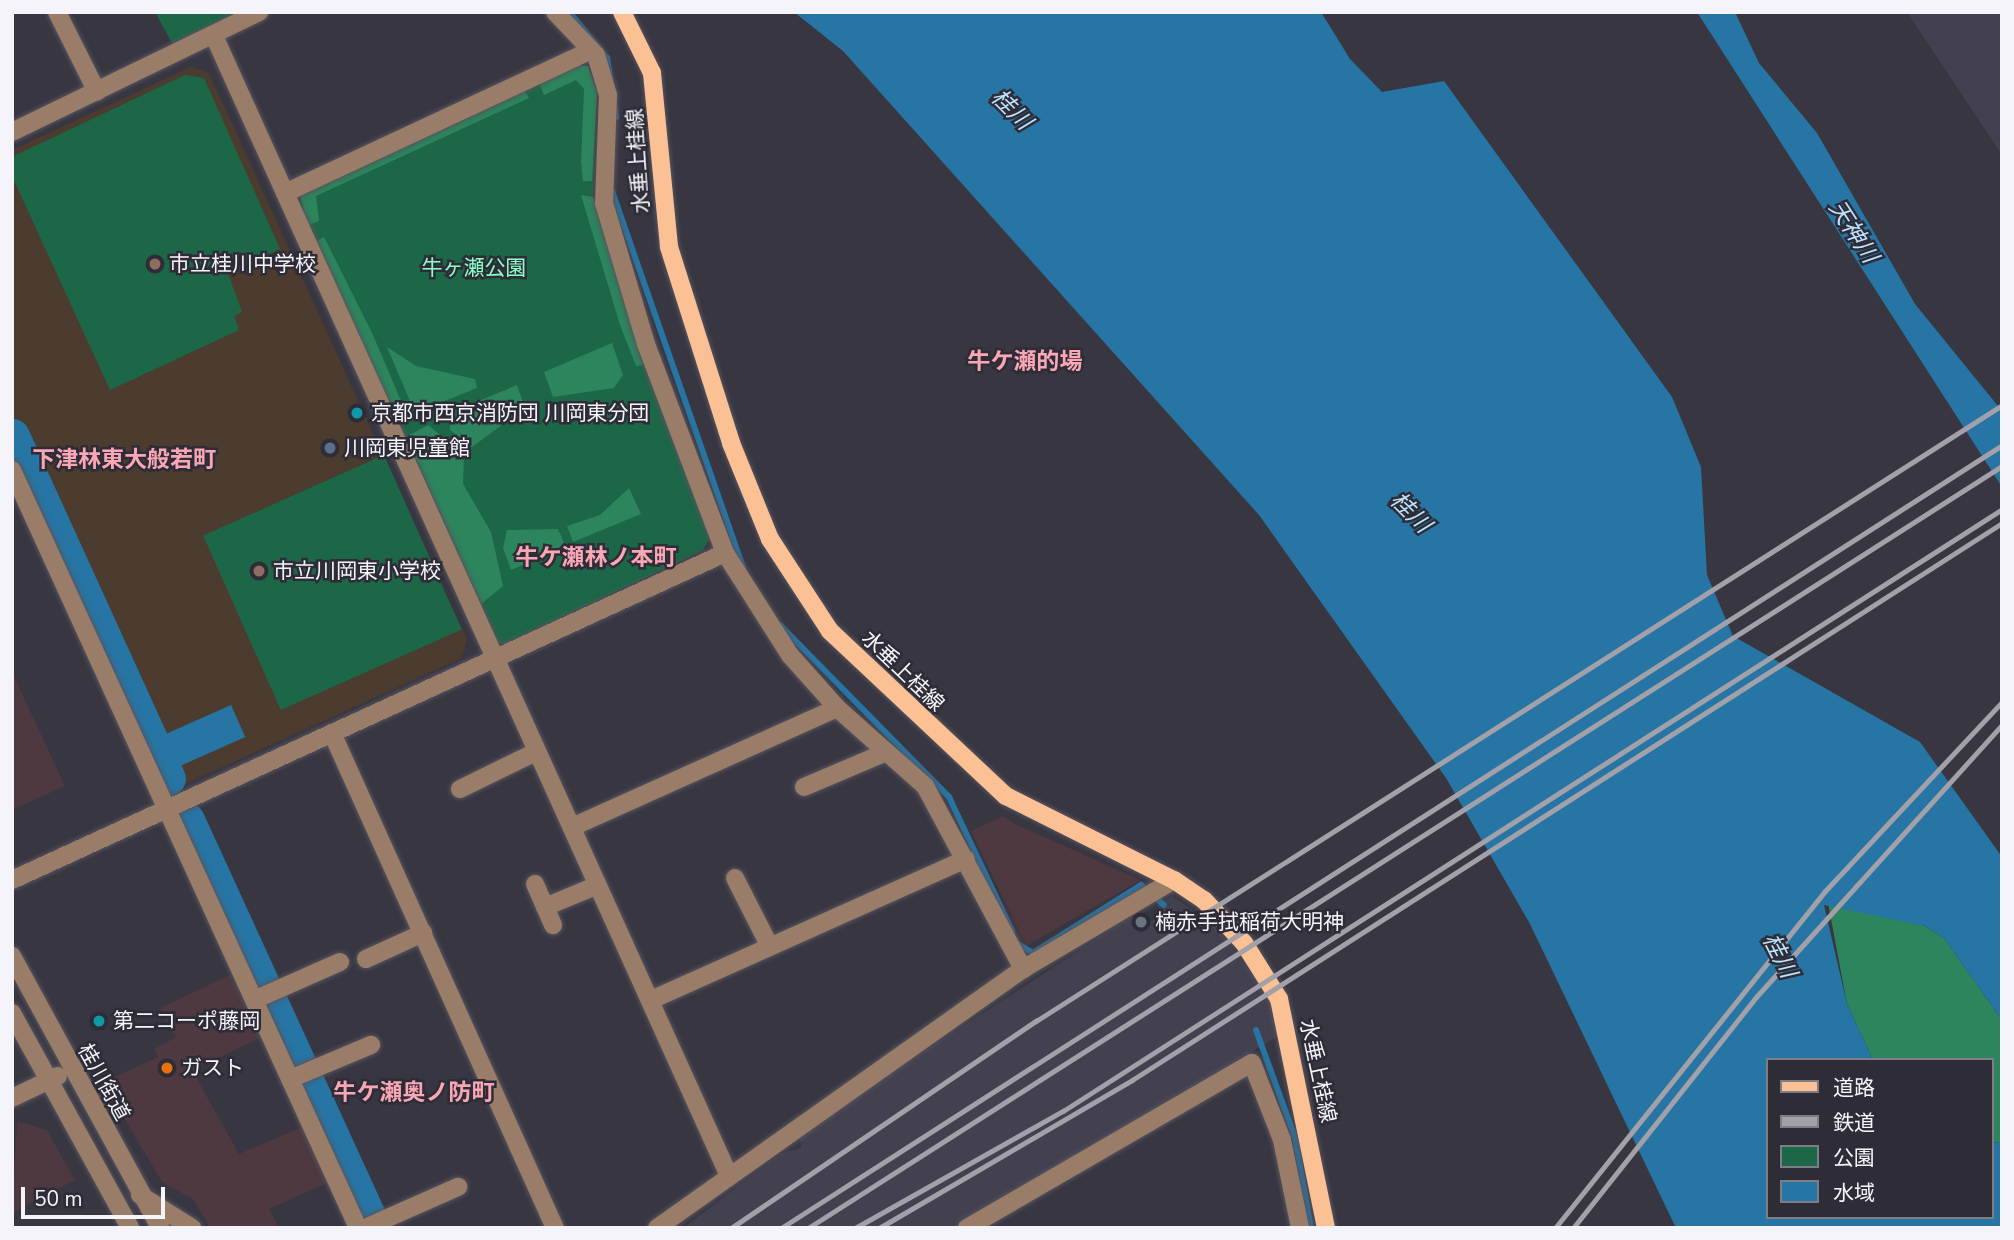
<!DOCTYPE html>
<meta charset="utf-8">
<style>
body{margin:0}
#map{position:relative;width:2014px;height:1240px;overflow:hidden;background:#383641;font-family:"Nunito Sans","Noto Sans JP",sans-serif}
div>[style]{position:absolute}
.commercial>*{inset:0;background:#4d393f}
.built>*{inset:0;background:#434050}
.education>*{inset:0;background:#4b3c2f}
.green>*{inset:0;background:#1c6747;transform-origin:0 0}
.forest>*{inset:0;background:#2c855d}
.water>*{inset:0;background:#2775a4;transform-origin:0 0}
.stream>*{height:6px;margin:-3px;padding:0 3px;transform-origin:3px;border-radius:3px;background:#2775a4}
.river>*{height:35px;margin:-17.5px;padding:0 17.5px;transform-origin:17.5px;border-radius:17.5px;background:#2775a4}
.roads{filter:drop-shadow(0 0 2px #56545f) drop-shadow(0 0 2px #56545f)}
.minor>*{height:18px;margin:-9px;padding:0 9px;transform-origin:9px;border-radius:9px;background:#9a7d68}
.major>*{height:18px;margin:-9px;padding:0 9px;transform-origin:9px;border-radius:9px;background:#fbc194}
.rail>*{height:5px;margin:-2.5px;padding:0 2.5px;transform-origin:2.5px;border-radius:2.5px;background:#a2a1aa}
.dots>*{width:19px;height:19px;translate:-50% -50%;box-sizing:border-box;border:4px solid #2e2c37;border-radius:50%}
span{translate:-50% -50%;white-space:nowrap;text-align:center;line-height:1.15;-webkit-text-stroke:5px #2e2c37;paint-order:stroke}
.street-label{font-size:21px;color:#f5f4fb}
.poi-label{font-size:21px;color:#f5f4fb}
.left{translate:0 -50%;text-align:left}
.park-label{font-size:21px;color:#8affc5}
.water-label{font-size:23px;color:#bee3fe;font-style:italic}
.neighbourhood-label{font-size:23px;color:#f9a6b5;font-weight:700}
.frame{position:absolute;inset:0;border:14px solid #f5f4fb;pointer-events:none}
.legend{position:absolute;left:1766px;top:1058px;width:228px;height:161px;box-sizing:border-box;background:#2e2c37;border:2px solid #7e7c85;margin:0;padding:9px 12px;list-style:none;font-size:21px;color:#f5f4fb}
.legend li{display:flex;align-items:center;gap:14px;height:35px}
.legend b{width:35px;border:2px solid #7e7c85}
.scale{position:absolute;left:21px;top:1187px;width:144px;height:32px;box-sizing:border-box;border:4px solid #f5f4fb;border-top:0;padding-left:9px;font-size:21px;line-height:24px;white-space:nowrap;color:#f5f4fb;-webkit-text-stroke:5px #2e2c37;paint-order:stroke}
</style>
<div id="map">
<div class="commercial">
<div style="clip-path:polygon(12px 672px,65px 786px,12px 810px)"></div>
<div style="clip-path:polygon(1003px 816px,1015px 824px,1141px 880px,1026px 946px,971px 831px)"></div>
<div style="clip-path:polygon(230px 975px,260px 1038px,192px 1070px,239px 1154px,302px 1127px,327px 1183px,269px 1209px,279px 1228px,210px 1228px,193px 1199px,162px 1182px,103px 1082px,158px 1057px,154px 1049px,176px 1037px,160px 1008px)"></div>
<div style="clip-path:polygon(17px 1121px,47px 1130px,75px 1180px,12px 1213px)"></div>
</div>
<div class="built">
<div style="clip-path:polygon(1907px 12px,2002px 12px,2002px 155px)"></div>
<div style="clip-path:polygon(1172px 896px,1216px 926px,1271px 1002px,1280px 1035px,952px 1228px,683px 1228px,782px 1153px,801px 1148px,800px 1138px,925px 1051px,1132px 916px,1142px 927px,1162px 914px,1157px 905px)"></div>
</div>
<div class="education">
<div style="clip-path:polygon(191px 67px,209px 73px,467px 640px,462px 658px,179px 787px,12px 421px,12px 150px)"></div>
</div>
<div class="green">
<div style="clip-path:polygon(155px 12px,238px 12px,173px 45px)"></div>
<div style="clip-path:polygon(575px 65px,588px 66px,597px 92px,593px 197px,710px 538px,703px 550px,505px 645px,492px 641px,299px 207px,300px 193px)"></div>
<div style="clip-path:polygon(185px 75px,204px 78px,280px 249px,228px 273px,242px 312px,234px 316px,239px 330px,110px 390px,12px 176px,12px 157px)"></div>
<div style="left:384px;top:455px;width:191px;height:198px;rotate:66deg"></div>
</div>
<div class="forest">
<div style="clip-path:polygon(575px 65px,588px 66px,597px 92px,592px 181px,583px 181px,581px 162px,584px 89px,576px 80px,544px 95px,539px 82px)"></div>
<div style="clip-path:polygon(524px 89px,529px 98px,316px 196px,319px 221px,307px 226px,300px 193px)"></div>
<div style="clip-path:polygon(581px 195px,593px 197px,643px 365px,636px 366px,620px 325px)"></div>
<div style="clip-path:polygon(324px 237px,373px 335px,407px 415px,397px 420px,317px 241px)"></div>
<div style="clip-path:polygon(612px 343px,623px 375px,614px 388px,553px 397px,544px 372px)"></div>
<div style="clip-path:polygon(387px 347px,416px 366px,475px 379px,477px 388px,415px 413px)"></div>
<div style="clip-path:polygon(517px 385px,525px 408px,472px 447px,450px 430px,450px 413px)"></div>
<div style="clip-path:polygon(428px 425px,464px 455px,463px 484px,491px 532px,503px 586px,481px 604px,406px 437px)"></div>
<div style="clip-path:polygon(629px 488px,641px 514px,573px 542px,567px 526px,600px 515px)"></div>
<div style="clip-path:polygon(558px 529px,566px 547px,511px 570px,503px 548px,507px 530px)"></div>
<div style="clip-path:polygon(1828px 903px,1925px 926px,1944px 938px,2002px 1020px,2002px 1143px,1991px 1142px,1991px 1060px,1873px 1060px,1847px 1004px)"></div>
</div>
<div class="water">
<div style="clip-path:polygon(794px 12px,1321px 12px,1350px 59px,1382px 92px,1444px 81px,1672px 397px,1701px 467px,1707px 575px,1733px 636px,1920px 742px,2002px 857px,2002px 1020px,1944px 938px,1925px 926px,1824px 905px,1847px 1004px,1873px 1060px,1767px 1060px,1767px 1217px,1991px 1217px,1991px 1142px,2002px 1143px,2002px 1228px,1676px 1228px,1530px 924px,1446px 778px,1259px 515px,843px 51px)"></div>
<div style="clip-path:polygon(1697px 12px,1735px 12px,1759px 63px,1817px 133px,1915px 304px,2002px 411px,2002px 487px)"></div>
<div style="left:231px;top:705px;width:35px;height:72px;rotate:66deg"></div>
</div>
<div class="stream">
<div style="left:569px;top:12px;width:60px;rotate:50.4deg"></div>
<div style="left:607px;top:58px;width:60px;rotate:81.3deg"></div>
<div style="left:612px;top:191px;width:398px;rotate:70.8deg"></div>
<div style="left:781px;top:626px;width:240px;rotate:45.5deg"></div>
<div style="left:949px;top:797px;width:148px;rotate:64.8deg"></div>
<div style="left:1018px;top:944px;width:17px;rotate:31deg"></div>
<div style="left:1033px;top:953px;width:128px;rotate:-32.2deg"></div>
<div style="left:1141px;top:885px;width:30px;rotate:41deg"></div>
<div style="left:1256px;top:1030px;width:115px;rotate:70.1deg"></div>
<div style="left:1295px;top:1138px;width:91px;rotate:79.9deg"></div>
</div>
<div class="river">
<div style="left:12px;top:436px;width:376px;rotate:65.5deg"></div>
<div style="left:187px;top:820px;width:449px;rotate:65.4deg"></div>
</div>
<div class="roads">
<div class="minor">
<div style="left:57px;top:12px;width:89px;rotate:63.4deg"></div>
<div style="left:555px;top:12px;width:59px;rotate:46.4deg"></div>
<div style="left:596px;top:55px;width:42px;rotate:73.3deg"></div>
<div style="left:608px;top:95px;width:108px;rotate:92.1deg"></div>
<div style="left:604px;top:203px;width:147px;rotate:73.4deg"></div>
<div style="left:646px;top:344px;width:223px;rotate:69.3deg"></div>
<div style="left:725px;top:553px;width:121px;rotate:57.5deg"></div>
<div style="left:790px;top:655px;width:71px;rotate:48.4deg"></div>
<div style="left:837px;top:708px;width:118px;rotate:41.6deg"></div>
<div style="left:925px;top:786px;width:208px;rotate:61.8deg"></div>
<div style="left:215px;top:38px;width:1249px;rotate:65.69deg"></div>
<div style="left:12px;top:132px;width:275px;rotate:-25.9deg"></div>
<div style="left:285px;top:193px;width:338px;rotate:-25deg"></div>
<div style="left:12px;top:470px;width:833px;rotate:65.46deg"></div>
<div style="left:332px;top:733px;width:543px;rotate:65.75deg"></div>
<div style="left:804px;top:787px;width:87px;rotate:-23deg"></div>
<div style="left:460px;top:789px;width:85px;rotate:-26deg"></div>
<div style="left:572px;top:827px;width:290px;rotate:-24.2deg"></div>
<div style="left:735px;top:878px;width:77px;rotate:63.1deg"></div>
<div style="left:12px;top:880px;width:784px;rotate:-24.64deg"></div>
<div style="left:535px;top:884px;width:45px;rotate:66.3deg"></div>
<div style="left:545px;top:907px;width:57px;rotate:-22.5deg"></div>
<div style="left:12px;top:956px;width:310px;rotate:61.4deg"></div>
<div style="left:366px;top:959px;width:63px;rotate:-24.5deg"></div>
<div style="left:254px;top:1000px;width:94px;rotate:-23.8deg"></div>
<div style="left:651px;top:1000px;width:345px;rotate:-24.1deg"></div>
<div style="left:12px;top:1013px;width:245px;rotate:61.2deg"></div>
<div style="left:290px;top:1079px;width:88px;rotate:-22.8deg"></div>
<div style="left:12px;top:1098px;width:51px;rotate:-25.6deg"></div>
<div style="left:140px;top:1195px;width:62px;rotate:32.4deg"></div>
<div style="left:365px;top:1228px;width:102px;rotate:-23.8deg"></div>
<div style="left:657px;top:1228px;width:448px;rotate:-35.3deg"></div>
<div style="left:1023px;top:969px;width:175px;rotate:-30.5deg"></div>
<div style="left:967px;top:1228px;width:329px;rotate:-30.1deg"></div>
<div style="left:1252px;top:1063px;width:83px;rotate:68.7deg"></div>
<div style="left:1282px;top:1140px;width:90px;rotate:78.4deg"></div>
</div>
<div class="major">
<div style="left:622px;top:12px;width:68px;rotate:63.8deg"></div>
<div style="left:652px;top:73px;width:175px;rotate:84.4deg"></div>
<div style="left:669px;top:247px;width:206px;rotate:72.4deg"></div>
<div style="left:731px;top:443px;width:104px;rotate:67.9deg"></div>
<div style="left:770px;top:539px;width:110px;rotate:56.9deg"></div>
<div style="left:830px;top:631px;width:241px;rotate:43.2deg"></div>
<div style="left:1006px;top:796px;width:188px;rotate:26.6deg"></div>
<div style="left:1174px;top:880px;width:36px;rotate:34deg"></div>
<div style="left:1204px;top:900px;width:59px;rotate:47.1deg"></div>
<div style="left:1244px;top:943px;width:66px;rotate:58deg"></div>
<div style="left:1279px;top:999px;width:234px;rotate:78.4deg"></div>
</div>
</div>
<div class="rail">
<div style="left:731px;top:1228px;width:369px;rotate:-34.2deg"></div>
<div style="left:1036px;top:1021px;width:1146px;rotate:-32.52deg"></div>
<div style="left:781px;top:1228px;width:1450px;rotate:-32.67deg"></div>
<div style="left:808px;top:1228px;width:1416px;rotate:-32.55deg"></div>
<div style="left:855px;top:1228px;width:239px;rotate:-29.4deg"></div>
<div style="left:1063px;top:1111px;width:1115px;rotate:-32.66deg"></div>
<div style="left:879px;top:1228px;width:293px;rotate:-30.3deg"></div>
<div style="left:1132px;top:1080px;width:1033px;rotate:-32.63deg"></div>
<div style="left:1555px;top:1228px;width:432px;rotate:-51.3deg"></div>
<div style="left:1825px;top:891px;width:259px;rotate:-46.9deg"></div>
<div style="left:1573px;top:1228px;width:295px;rotate:-51.6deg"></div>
<div style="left:1756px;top:997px;width:367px;rotate:-47.9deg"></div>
</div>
<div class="dots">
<div style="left:155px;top:264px;background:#8d6e63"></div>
<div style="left:357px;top:413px;background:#0f9aa8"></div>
<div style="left:330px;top:448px;background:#5c6f8a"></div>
<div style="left:259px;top:571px;background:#8d6e63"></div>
<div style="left:1141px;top:922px;background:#6b7280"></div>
<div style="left:99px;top:1021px;background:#0f9aa8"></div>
<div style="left:167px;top:1068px;background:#e8710a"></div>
</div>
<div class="street-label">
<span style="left:638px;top:161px;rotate:-94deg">水垂上桂線</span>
<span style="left:903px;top:671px;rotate:44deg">水垂上桂線</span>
<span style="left:1318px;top:1071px;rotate:78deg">水垂上桂線</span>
<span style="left:104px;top:1082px;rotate:61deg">桂川街道</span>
</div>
<div class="poi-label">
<span class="left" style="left:169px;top:264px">市立桂川中学校</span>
<span class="left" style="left:371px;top:413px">京都市西京消防団 川岡東分団</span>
<span class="left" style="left:344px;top:448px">川岡東児童館</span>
<span class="left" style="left:273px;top:571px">市立川岡東小学校</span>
<span class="left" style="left:1155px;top:922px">楠赤手拭稲荷大明神</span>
<span class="left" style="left:113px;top:1021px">第二コーポ藤岡</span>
<span class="left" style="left:181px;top:1068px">ガスト</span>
</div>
<div class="park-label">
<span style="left:474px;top:268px">牛ヶ瀬公園</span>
</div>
<div class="water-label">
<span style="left:1011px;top:110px;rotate:45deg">桂川</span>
<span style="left:1853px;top:232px;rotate:57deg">天神川</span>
<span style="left:1410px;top:513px;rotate:45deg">桂川</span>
<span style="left:1779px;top:956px;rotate:63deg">桂川</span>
</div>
<div class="neighbourhood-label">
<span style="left:1025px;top:362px">牛ケ瀬的場</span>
<span style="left:124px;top:460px">下津林東大般若町</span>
<span style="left:596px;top:558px">牛ケ瀬林ノ本町</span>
<span style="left:414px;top:1093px">牛ケ瀬奥ノ防町</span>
</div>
<div class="frame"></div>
<ul class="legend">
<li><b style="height:9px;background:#fbc194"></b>道路</li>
<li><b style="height:9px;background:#a2a1aa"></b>鉄道</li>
<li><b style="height:19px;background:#1c6747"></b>公園</li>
<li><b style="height:19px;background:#2775a4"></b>水域</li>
</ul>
<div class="scale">50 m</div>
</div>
